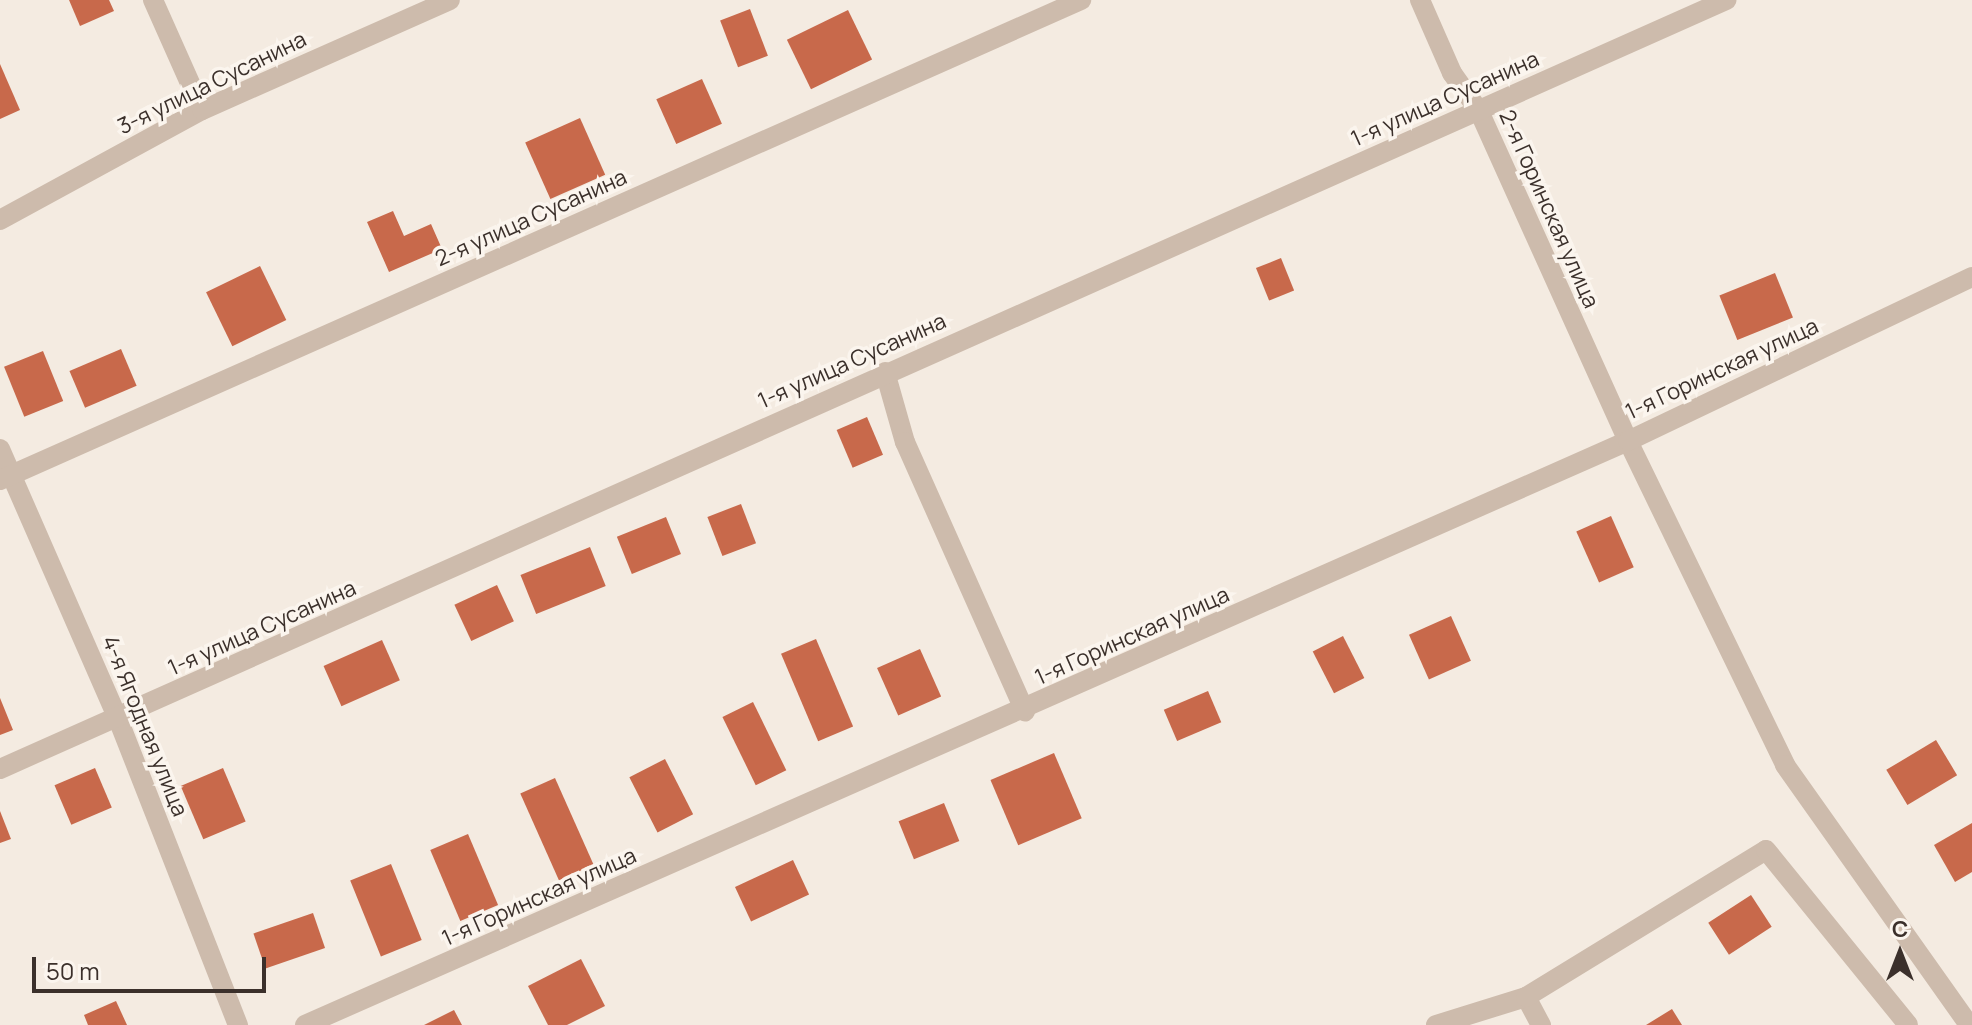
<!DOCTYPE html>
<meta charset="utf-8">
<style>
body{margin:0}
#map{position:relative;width:1972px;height:1025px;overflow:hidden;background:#f4ebe1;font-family:Manrope,sans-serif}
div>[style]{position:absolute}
.building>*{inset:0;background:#c8694b;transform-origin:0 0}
.pedestrian>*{height:20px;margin:-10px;padding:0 10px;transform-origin:10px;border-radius:10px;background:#cdbbac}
.minor>*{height:20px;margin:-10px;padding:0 10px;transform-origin:10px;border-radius:10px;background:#cdbbac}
.tertiary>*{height:20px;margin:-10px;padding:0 10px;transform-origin:10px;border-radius:10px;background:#cdbbac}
span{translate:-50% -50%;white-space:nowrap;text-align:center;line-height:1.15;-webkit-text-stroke:7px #fbf5ee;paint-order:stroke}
.street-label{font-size:22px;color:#3b302b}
.north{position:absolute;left:1860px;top:913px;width:80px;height:80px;-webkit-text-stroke:6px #fbf5ee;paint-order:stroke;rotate:0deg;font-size:22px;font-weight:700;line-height:32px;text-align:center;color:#3b302b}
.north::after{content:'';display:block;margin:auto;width:28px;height:36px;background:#3b302b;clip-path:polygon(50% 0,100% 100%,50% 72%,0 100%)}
.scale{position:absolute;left:32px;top:957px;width:234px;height:36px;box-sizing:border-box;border:4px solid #3b302b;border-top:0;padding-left:10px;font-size:24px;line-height:28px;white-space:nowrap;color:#3b302b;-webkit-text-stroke:6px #fbf5ee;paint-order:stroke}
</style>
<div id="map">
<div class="building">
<div style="clip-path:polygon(69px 0,109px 0,114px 11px,80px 26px)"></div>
<div style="left:750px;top:9px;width:50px;height:32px;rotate:69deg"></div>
<div style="left:848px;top:10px;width:55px;height:68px;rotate:64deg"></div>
<div style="clip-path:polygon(0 64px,20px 110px,0 119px)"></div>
<div style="left:702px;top:79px;width:49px;height:50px;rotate:66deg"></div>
<div style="left:580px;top:118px;width:62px;height:60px;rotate:66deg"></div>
<div style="clip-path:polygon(393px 211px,404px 236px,431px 224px,442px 249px,389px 272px,367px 222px)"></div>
<div style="left:1281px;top:258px;width:35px;height:27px;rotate:68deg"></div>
<div style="left:260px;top:266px;width:60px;height:60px;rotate:64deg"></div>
<div style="left:1775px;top:273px;width:48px;height:60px;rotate:68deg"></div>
<div style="left:121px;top:349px;width:40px;height:56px;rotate:67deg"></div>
<div style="left:43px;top:351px;width:54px;height:42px;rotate:68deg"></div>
<div style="left:867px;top:417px;width:41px;height:33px;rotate:67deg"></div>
<div style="left:741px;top:504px;width:42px;height:36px;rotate:69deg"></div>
<div style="left:1611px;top:516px;width:56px;height:38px;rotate:66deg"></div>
<div style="left:666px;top:517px;width:40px;height:53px;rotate:68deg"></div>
<div style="left:590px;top:547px;width:42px;height:75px;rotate:68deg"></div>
<div style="left:497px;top:585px;width:40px;height:47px;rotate:65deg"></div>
<div style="left:1451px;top:616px;width:49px;height:46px;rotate:66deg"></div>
<div style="left:1343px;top:636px;width:47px;height:34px;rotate:63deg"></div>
<div style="left:816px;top:639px;width:95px;height:38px;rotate:67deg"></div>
<div style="left:382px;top:640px;width:44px;height:64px;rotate:66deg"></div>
<div style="left:920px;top:649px;width:52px;height:47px;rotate:66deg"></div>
<div style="left:1208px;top:691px;width:34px;height:48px;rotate:67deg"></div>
<div style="clip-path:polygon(0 698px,13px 730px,0 735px)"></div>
<div style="left:753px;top:702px;width:76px;height:34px;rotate:64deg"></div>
<div style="left:1936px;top:740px;width:41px;height:58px;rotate:59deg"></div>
<div style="left:1054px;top:753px;width:71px;height:69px;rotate:67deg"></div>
<div style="left:665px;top:759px;width:62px;height:40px;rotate:63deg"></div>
<div style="left:95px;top:768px;width:43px;height:44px;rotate:67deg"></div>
<div style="left:223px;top:768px;width:58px;height:46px;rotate:67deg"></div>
<div style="left:555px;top:778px;width:95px;height:38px;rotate:66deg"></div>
<div style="left:944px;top:803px;width:41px;height:49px;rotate:68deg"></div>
<div style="clip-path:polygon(0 811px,11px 839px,0 843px)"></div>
<div style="clip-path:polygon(1972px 823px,1972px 872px,1955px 882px,1934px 845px)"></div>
<div style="left:468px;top:834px;width:77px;height:41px;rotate:67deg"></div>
<div style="left:793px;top:860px;width:38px;height:64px;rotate:65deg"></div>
<div style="left:391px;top:864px;width:82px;height:44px;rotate:68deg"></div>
<div style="left:1751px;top:895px;width:38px;height:51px;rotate:57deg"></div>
<div style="left:313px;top:913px;width:37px;height:63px;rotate:71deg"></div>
<div style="clip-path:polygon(581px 959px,605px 1006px,567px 1025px,548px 1025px,528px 986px)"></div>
<div style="clip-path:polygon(116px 1001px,127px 1025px,88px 1025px,84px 1015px)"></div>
<div style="clip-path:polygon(1672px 1009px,1682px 1025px,1646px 1025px)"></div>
<div style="clip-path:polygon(454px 1010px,462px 1025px,424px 1025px)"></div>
</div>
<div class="pedestrian">
<div style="left:1628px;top:441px;width:360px;rotate:64.1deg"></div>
<div style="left:1785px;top:765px;width:319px;rotate:54.7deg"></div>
</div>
<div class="minor">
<div style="left:153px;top:0;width:120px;rotate:66deg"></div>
<div style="left:1420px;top:0;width:80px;rotate:66.3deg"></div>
<div style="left:1452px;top:73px;width:47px;rotate:54.6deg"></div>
<div style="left:1479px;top:111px;width:362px;rotate:65.7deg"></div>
<div style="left:0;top:220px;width:230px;rotate:-28.6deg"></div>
<div style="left:202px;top:110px;width:271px;rotate:-23.9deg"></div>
<div style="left:885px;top:372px;width:73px;rotate:74.1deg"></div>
<div style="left:905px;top:442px;width:295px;rotate:66deg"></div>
<div style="left:0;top:449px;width:295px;rotate:66.4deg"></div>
<div style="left:118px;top:719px;width:329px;rotate:68.6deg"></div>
<div style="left:0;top:480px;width:1183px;rotate:-23.94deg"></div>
<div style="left:1526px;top:997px;width:32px;rotate:62deg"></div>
<div style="left:305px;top:1025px;width:1446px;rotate:-23.82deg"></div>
<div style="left:1628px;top:441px;width:381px;rotate:-25.5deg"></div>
<div style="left:1436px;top:1025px;width:94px;rotate:-17.3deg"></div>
<div style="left:1526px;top:997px;width:281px;rotate:-31.5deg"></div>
<div style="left:1766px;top:850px;width:225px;rotate:50.9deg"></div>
</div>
<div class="tertiary">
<div style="left:0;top:769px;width:1890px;rotate:-24.01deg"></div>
</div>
<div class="street-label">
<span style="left:212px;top:83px;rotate:-26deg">3-я улица Сусанина</span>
<span style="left:1445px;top:99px;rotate:-24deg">1-я улица Сусанина</span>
<span style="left:1549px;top:209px;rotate:66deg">2-я Горинская улица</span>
<span style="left:531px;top:218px;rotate:-24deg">2-я улица Сусанина</span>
<span style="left:852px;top:361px;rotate:-24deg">1-я улица Сусанина</span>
<span style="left:1722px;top:369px;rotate:-25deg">1-я Горинская улица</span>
<span style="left:262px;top:628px;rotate:-24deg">1-я улица Сусанина</span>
<span style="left:1132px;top:636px;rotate:-24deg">1-я Горинская улица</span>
<span style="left:145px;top:726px;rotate:68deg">4-я Ягодная улица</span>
<span style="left:539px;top:897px;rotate:-24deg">1-я Горинская улица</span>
</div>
<div class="north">С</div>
<div class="scale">50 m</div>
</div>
